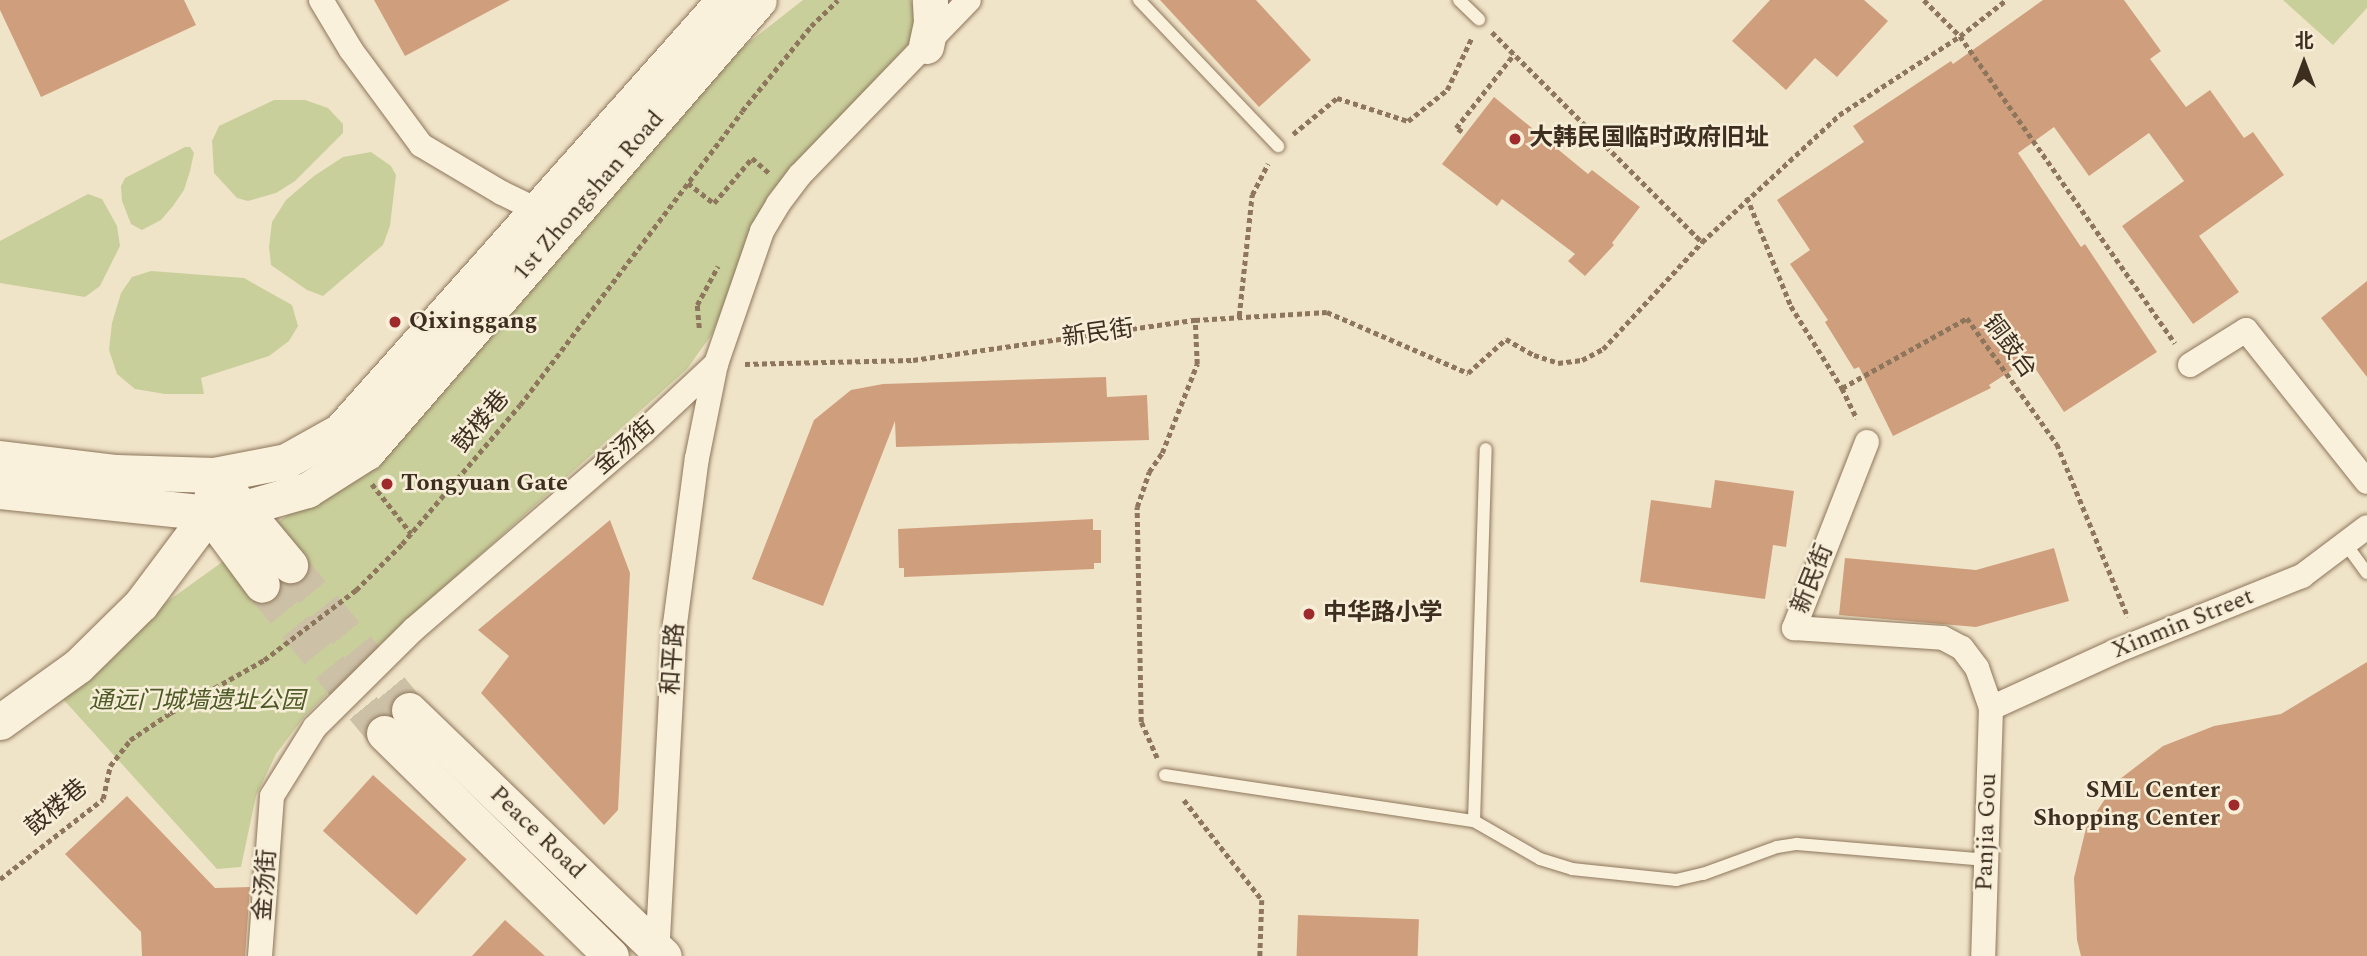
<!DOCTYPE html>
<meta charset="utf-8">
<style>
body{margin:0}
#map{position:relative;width:2367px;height:956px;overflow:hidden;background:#f0e4c8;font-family:Spectral,"Noto Sans SC",serif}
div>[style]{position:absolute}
.green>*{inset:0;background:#c9cf9b}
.building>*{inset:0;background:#cf9f7d;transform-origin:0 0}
.secondary-tunnel>*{height:35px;margin-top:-17.5px;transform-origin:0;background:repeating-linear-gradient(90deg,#ccc0a6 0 35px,transparent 0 53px)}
.path>*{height:4.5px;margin-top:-2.25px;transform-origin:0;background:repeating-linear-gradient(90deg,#8d765c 0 5px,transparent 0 8.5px)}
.roads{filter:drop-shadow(0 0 2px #8d765c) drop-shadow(0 0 2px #8d765c)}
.lane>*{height:12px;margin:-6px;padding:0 6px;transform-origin:6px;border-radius:6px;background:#faf1dc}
.street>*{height:24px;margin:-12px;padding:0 12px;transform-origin:12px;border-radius:12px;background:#faf1dc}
.secondary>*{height:35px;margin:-17.5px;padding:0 17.5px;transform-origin:17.5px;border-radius:17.5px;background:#faf1dc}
.dots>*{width:19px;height:19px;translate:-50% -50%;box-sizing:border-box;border:4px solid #f7eed8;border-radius:50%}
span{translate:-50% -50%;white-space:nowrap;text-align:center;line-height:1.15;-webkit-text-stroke:5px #f7eed8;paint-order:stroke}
.poi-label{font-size:24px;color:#3d2e20;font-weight:700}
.left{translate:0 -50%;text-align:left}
.right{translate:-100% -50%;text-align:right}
.street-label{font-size:24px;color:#3d2e20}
.park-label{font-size:24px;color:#4d5a26;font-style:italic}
.north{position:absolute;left:2269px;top:28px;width:70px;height:70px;-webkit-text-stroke:5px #f7eed8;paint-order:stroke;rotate:0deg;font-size:19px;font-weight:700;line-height:28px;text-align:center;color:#3d2e20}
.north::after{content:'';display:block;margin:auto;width:24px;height:32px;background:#3d2e20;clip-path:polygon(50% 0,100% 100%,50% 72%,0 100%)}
</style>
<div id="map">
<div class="green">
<div style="clip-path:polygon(803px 0,911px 0,917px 19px,913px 39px,769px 194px,712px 334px,687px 369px,347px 674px,304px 717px,276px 754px,256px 796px,241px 867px,217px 869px,62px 698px,154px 611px,367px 458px,739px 50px)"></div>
<div style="clip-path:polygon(2283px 0,2367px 0,2367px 8px,2333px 45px)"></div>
<div style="clip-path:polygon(274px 100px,305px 100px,328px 108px,343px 124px,343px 133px,295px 181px,276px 193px,248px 201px,237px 198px,214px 173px,212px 141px,219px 126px)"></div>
<div style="clip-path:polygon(185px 147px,190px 147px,194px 153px,190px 171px,184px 190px,173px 206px,161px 220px,142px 230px,131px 224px,122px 201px,121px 186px,125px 178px)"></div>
<div style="clip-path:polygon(371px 152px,391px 166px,396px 175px,390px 226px,383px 245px,323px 296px,307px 290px,271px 265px,269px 247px,272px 222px,286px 200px,314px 176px,343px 157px)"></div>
<div style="clip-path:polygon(88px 194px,102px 199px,117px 226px,120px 246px,100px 286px,85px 297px,0 283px,0 241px)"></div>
<div style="clip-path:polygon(151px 271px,244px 278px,292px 305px,298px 326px,289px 341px,269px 356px,201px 378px,204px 394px,165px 394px,135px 389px,117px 374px,109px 350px,112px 323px,121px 293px,132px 277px)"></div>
</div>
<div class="building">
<div style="clip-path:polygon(0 0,184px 0,196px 25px,41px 97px,0 10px)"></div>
<div style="clip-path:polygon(374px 0,510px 0,405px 56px)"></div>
<div style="clip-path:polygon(1160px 0,1256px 0,1311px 60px,1259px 107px)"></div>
<div style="clip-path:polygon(1770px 0,1864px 0,1888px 21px,1837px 77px,1815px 58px,1786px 90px,1732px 41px)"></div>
<div style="clip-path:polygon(2043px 0,2124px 0,2161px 51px,2150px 59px,2186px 107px,2210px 90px,2244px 138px,2253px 132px,2284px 175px,2199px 236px,2239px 292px,2193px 324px,2122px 226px,2184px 181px,2149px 133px,2089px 176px,2054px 127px,2018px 153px,2081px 247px,2085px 244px,2157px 352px,2064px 412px,2029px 359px,1989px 385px,1991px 388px,1893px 436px,1859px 367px,1854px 369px,1825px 322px,1828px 320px,1790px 264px,1810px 250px,1777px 200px,1864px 142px,1853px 126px,1951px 61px,1953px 64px)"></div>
<div style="clip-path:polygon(1494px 97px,1588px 174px,1592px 170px,1640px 207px,1612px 243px,1614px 245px,1585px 276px,1568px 261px,1575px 254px,1502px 199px,1497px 206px,1442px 164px)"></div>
<div style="clip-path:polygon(2367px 281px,2367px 377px,2321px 318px)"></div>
<div style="clip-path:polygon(1106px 377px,1107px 397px,1147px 395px,1149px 440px,896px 447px,895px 421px,823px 606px,752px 579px,814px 420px,851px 390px,883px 384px)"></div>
<div style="clip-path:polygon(1715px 480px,1794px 491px,1786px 547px,1773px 545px,1765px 599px,1640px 582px,1651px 500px,1711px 508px)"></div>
<div style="clip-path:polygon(1093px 519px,1093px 530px,1101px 530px,1101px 563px,1094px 563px,1094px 569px,904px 577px,904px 568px,899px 568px,898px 529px)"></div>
<div style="clip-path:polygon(610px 520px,630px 573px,618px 810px,604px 825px,481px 693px,509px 656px,478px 630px)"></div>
<div style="clip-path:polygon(2054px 548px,2069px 601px,1976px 627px,1839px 615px,1845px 558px,1976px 570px)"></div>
<div style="clip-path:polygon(2367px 662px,2367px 956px,2081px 956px,2077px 940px,2074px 878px,2086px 828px,2116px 782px,2163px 746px,2214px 726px,2281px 714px)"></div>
<div style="left:373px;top:775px;width:126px;height:75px;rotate:42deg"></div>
<div style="clip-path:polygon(127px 796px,215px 888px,250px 887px,245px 956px,142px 956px,141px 932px,65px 854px)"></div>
<div style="left:1298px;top:915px;width:121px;height:41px;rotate:2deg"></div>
<div style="clip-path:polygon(505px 920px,545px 956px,472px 956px)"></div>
</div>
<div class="secondary-tunnel">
<div style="left:290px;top:565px;width:188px;rotate:50.6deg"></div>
<div style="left:262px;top:585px;width:192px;rotate:50.5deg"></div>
</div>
<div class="path">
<div style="left:1924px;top:0;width:51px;rotate:45deg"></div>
<div style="left:1960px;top:36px;width:375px;rotate:55deg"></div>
<div style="left:1492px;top:32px;width:297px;rotate:45deg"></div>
<div style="left:1462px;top:132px;width:7px;rotate:-146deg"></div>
<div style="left:1456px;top:128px;width:94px;rotate:-51.9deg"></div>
<div style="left:1293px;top:134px;width:57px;rotate:-39.3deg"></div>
<div style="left:1337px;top:98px;width:75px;rotate:17.9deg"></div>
<div style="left:1408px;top:121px;width:50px;rotate:-38.5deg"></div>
<div style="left:1447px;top:90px;width:59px;rotate:-64.7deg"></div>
<div style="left:688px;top:183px;width:33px;rotate:38deg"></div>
<div style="left:714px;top:203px;width:59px;rotate:-49.8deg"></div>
<div style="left:752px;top:158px;width:23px;rotate:41deg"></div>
<div style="left:1747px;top:197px;width:118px;rotate:68deg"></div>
<div style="left:1791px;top:306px;width:97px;rotate:58.1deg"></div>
<div style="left:1842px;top:388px;width:143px;rotate:-29.2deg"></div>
<div style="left:1967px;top:318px;width:155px;rotate:54.5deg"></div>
<div style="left:2057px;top:444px;width:187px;rotate:67.7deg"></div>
<div style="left:1239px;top:316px;width:122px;rotate:-83.9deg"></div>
<div style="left:1252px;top:195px;width:35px;rotate:-63deg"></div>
<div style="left:699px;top:328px;width:23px;rotate:-95deg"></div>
<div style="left:697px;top:305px;width:44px;rotate:-61.7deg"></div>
<div style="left:745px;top:364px;width:168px;rotate:-1.4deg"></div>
<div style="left:913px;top:360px;width:285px;rotate:-8.1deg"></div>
<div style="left:1195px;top:320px;width:132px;rotate:-3.5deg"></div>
<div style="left:1327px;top:312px;width:154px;rotate:23.4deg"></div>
<div style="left:1468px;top:373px;width:51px;rotate:-41.8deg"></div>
<div style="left:1506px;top:339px;width:32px;rotate:30deg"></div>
<div style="left:1534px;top:355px;width:25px;rotate:18deg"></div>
<div style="left:1558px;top:363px;width:24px;rotate:-7deg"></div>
<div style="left:1582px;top:360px;width:24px;rotate:-28deg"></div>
<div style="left:1603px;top:349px;width:146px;rotate:-47.2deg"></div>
<div style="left:1702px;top:242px;width:187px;rotate:-42.8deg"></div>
<div style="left:1839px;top:115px;width:145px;rotate:-33.1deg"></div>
<div style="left:1960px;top:36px;width:58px;rotate:-38deg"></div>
<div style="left:1842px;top:388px;width:34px;rotate:64deg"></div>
<div style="left:372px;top:484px;width:63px;rotate:51.5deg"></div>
<div style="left:1157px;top:758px;width:39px;rotate:-114deg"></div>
<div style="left:1141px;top:722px;width:215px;rotate:-91.1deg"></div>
<div style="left:1137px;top:507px;width:37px;rotate:-71deg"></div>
<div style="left:1149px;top:472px;width:23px;rotate:-56deg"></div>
<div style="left:1162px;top:453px;width:96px;rotate:-68.5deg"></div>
<div style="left:1197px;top:364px;width:44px;rotate:-92.6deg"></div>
<div style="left:1184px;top:800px;width:127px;rotate:52deg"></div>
<div style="left:1262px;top:900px;width:56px;rotate:92deg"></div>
<div style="left:0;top:879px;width:130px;rotate:-37.8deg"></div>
<div style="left:103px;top:799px;width:34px;rotate:-78deg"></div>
<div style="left:110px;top:766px;width:33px;rotate:-52deg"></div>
<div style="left:130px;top:740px;width:48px;rotate:-34deg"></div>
<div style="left:170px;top:713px;width:108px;rotate:-29.4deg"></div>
<div style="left:264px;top:660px;width:116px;rotate:-37.3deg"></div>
<div style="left:356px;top:590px;width:65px;rotate:-45deg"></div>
<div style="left:402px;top:544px;width:182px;rotate:-49.7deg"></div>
<div style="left:520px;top:405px;width:368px;rotate:-52.9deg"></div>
<div style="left:742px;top:111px;width:109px;rotate:-50.9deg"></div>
<div style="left:811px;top:26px;width:37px;rotate:-44deg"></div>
</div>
<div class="roads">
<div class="lane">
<div style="left:1139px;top:0;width:202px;rotate:46.4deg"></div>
<div style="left:1459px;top:0;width:28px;rotate:44deg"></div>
<div style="left:2345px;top:543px;width:37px;rotate:54deg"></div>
<div style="left:1165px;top:775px;width:312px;rotate:8.5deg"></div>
<div style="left:1474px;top:821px;width:76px;rotate:29.9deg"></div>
<div style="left:1540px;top:859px;width:34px;rotate:17deg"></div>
<div style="left:1572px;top:869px;width:105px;rotate:6deg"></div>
<div style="left:1676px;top:880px;width:28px;rotate:-13deg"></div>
<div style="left:1703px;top:874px;width:79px;rotate:-20deg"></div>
<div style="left:1777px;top:847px;width:20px;rotate:-9deg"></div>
<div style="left:1797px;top:844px;width:190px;rotate:4.8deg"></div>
<div style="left:1474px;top:821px;width:372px;rotate:-88.2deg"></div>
</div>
<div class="street">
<div style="left:321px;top:0;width:58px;rotate:59deg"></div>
<div style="left:351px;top:50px;width:118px;rotate:53.6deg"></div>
<div style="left:421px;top:145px;width:94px;rotate:30.7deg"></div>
<div style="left:502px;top:193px;width:39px;rotate:26deg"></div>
<div style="left:2190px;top:365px;width:66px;rotate:-32deg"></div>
<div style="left:2246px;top:330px;width:194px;rotate:51.5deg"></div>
<div style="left:1867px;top:442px;width:200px;rotate:111.4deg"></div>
<div style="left:1794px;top:628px;width:149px;rotate:3.8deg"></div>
<div style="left:1943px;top:638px;width:21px;rotate:28deg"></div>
<div style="left:1962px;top:648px;width:25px;rotate:53deg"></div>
<div style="left:1977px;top:668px;width:42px;rotate:70.7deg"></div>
<div style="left:1991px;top:708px;width:248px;rotate:91.8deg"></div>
<div style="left:1991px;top:708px;width:135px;rotate:-24.5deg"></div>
<div style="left:2114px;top:652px;width:203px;rotate:-22deg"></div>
<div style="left:2302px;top:576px;width:81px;rotate:-37deg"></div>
<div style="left:260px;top:956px;width:160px;rotate:-85.7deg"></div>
<div style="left:272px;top:796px;width:81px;rotate:-58.1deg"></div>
<div style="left:315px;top:727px;width:139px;rotate:-44.7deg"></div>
<div style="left:414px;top:629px;width:302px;rotate:-40.7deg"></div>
<div style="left:643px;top:432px;width:100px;rotate:-43deg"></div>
<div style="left:716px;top:364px;width:141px;rotate:-70.9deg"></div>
<div style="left:762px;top:231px;width:31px;rotate:-59deg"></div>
<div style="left:778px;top:204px;width:36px;rotate:-53deg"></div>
<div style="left:800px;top:175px;width:243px;rotate:-46deg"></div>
<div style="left:657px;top:956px;width:332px;rotate:-86.9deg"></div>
<div style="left:675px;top:624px;width:167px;rotate:-82.5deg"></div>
<div style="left:697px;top:458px;width:96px;rotate:-78.6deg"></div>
</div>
<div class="secondary">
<div style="left:926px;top:46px;width:25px;rotate:-78deg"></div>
<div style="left:931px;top:22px;width:22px;rotate:-93deg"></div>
<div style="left:0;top:458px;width:117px;rotate:6.9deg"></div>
<div style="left:116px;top:472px;width:98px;rotate:1.8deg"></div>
<div style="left:214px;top:475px;width:73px;rotate:-11deg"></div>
<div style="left:286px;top:461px;width:62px;rotate:-29.1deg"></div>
<div style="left:340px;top:431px;width:577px;rotate:-48.3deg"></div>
<div style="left:0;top:491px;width:210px;rotate:6deg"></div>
<div style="left:209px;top:513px;width:35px;rotate:-8deg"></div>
<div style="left:244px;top:508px;width:66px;rotate:-15.9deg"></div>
<div style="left:307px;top:490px;width:71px;rotate:-32.3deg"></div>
<div style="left:367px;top:452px;width:598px;rotate:-49.07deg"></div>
<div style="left:212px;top:493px;width:20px;rotate:99deg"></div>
<div style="left:209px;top:513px;width:89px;rotate:53.6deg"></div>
<div style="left:230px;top:493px;width:94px;rotate:50.2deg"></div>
<div style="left:409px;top:710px;width:354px;rotate:44deg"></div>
<div style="left:0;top:722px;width:96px;rotate:-35.7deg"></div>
<div style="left:78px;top:666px;width:88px;rotate:-44.5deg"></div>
<div style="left:141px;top:604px;width:114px;rotate:-53.2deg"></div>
<div style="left:384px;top:733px;width:318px;rotate:44.5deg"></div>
</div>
</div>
<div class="dots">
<div style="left:1515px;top:139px;background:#9e2a2b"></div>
<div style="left:395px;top:322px;background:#9e2a2b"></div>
<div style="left:387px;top:484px;background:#9e2a2b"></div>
<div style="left:1309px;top:614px;background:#9e2a2b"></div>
<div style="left:2234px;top:805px;background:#9e2a2b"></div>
</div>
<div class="poi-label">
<span class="left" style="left:1529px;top:139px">大韩民国临时政府旧址</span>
<span class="left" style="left:409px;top:322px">Qixinggang</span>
<span class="left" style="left:401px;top:484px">Tongyuan Gate</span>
<span class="left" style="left:1323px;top:614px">中华路小学</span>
<span class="right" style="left:2220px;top:805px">SML Center<br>Shopping Center</span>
</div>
<div class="street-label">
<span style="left:589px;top:196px;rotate:-49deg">1st Zhongshan Road</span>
<span style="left:1098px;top:334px;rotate:-8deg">新民街</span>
<span style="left:2009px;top:347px;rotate:54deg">铜鼓台</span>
<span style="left:482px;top:422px;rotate:-50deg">鼓楼巷</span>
<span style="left:625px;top:447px;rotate:-41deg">金汤街</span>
<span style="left:1813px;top:579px;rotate:-68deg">新民街</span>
<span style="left:2183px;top:624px;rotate:-22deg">Xinmin Street</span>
<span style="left:674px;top:659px;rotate:-86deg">和平路</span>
<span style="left:57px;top:808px;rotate:-40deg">鼓楼巷</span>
<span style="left:1987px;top:832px;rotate:-88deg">Panjia Gou</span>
<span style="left:537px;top:833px;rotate:44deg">Peace Road</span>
<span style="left:266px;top:885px;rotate:-86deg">金汤街</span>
</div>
<div class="park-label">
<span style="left:197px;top:702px">通远门城墙遗址公园</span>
</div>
<div class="north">北</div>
</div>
